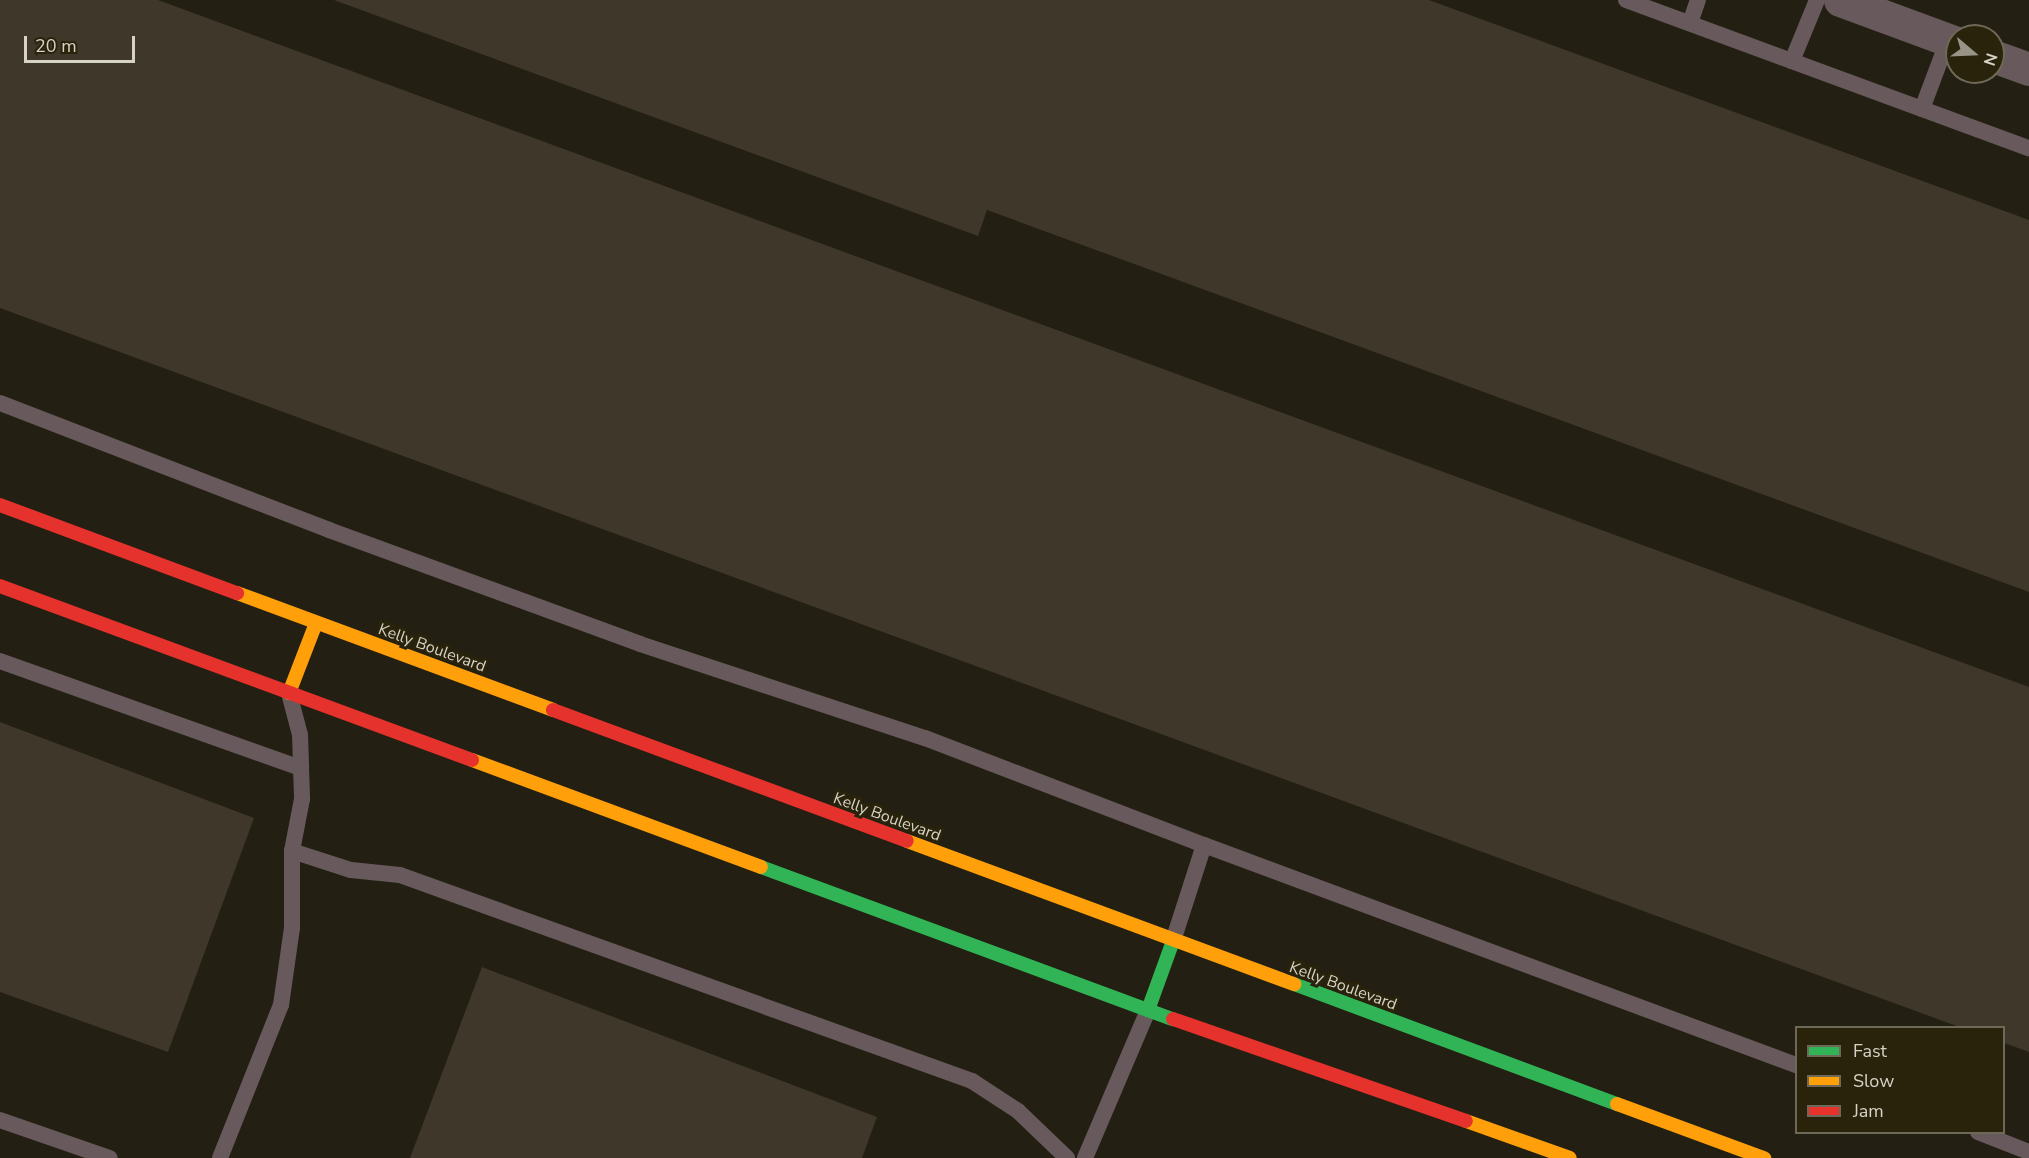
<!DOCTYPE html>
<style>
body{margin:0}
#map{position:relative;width:2029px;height:1158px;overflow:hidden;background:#231f12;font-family:"Nunito Sans",sans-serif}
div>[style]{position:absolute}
.building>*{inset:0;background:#3e372a}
.lane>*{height:16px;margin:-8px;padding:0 8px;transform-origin:8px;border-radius:8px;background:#685a5c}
.street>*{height:33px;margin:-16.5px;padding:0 16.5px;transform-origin:16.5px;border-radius:16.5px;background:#685a5c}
.fast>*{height:14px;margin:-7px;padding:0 7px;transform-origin:7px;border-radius:7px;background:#30b455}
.slow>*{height:14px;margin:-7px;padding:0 7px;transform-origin:7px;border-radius:7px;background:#ff9f0a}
.jam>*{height:14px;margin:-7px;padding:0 7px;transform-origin:7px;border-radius:7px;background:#e5322d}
span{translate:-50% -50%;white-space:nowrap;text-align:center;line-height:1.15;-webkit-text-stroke:6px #29230c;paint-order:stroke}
.street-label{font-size:16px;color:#d6d2c5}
.legend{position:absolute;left:1795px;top:1026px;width:210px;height:108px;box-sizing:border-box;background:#29230c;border:2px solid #6e6956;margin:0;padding:8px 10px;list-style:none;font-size:18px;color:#d6d2c5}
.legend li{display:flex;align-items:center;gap:12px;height:30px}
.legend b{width:30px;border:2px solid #6e6956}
.north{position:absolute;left:1945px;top:24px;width:60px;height:60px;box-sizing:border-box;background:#29230c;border:2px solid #6e6956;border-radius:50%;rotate:109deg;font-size:16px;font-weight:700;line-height:24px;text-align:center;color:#d6d2c5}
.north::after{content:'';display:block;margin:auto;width:21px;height:27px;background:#979386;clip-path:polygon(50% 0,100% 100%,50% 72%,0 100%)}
.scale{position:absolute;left:24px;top:36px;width:111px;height:27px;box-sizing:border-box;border:3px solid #d6d2c5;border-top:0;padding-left:8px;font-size:18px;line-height:21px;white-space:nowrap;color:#d6d2c5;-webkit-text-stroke:4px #29230c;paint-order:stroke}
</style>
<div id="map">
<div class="building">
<div style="clip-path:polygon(0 0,158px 0,2029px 687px,2029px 1052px,2004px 1043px,2004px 1028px,1962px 1028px,0 308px)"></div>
<div style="clip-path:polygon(334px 0,1429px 0,2029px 220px,2029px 592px,987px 210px,978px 236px)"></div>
<div style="clip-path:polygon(0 722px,254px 818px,168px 1052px,0 992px)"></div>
<div style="clip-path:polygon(482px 967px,877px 1117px,862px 1158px,410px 1158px)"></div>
</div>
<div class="lane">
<div style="left:1626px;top:0;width:429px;rotate:20.2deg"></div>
<div style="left:1690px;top:23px;width:24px;rotate:-71deg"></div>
<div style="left:1792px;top:61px;width:66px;rotate:-67.7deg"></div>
<div style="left:1922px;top:109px;width:74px;rotate:-69.4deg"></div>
<div style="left:0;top:403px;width:353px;rotate:21.1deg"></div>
<div style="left:329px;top:530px;width:331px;rotate:20.1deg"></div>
<div style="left:640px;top:644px;width:300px;rotate:18.3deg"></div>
<div style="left:925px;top:738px;width:299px;rotate:21deg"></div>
<div style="left:1204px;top:845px;width:101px;rotate:107.9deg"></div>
<div style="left:0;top:661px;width:319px;rotate:19.6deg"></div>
<div style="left:289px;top:693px;width:43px;rotate:75.3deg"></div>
<div style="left:300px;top:735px;width:33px;rotate:88deg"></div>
<div style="left:301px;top:768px;width:31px;rotate:88deg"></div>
<div style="left:302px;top:799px;width:53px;rotate:100.9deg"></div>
<div style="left:292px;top:851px;width:62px;rotate:17.9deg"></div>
<div style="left:351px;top:870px;width:49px;rotate:5.8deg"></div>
<div style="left:400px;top:875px;width:608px;rotate:19.81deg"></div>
<div style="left:972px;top:1081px;width:55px;rotate:33.1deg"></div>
<div style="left:1018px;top:1111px;width:68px;rotate:43.8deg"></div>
<div style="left:1204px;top:845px;width:632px;rotate:20.39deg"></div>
<div style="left:0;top:1120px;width:116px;rotate:19.1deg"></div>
<div style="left:1978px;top:1132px;width:55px;rotate:21.4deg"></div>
<div style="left:220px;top:1158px;width:165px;rotate:-68.3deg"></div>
<div style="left:281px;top:1005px;width:78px;rotate:-81.9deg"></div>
<div style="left:292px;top:928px;width:77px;rotate:-90deg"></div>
<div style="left:1085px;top:1158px;width:161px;rotate:-66.9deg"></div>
</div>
<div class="street">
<div style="left:1840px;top:0;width:125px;rotate:20.2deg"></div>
<div style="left:1993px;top:56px;width:38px;rotate:20deg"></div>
</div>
<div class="fast">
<div style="left:761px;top:867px;width:439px;rotate:20.3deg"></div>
<div style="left:1294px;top:984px;width:345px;rotate:20.4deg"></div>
<div style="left:1148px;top:1010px;width:73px;rotate:-70.1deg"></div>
</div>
<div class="slow">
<div style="left:237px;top:593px;width:337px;rotate:20.3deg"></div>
<div style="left:289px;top:693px;width:75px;rotate:-68.9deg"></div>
<div style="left:472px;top:760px;width:308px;rotate:20.3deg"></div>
<div style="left:907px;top:841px;width:413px;rotate:20.3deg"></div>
<div style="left:1617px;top:1104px;width:157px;rotate:20.2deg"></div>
<div style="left:1466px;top:1121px;width:110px;rotate:19.6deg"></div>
</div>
<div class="jam">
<div style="left:0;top:505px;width:253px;rotate:20.4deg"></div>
<div style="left:0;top:586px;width:503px;rotate:20.24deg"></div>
<div style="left:553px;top:710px;width:377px;rotate:20.3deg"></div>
<div style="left:1173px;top:1019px;width:310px;rotate:19.2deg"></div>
</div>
<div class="street-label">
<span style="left:432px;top:648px;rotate:20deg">Kelly Boulevard</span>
<span style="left:887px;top:817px;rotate:20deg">Kelly Boulevard</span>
<span style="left:1343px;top:986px;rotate:20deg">Kelly Boulevard</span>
</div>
<ul class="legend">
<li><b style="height:8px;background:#30b455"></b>Fast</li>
<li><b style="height:8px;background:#ff9f0a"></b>Slow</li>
<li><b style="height:8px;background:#e5322d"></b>Jam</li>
</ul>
<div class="north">N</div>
<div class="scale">20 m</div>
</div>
